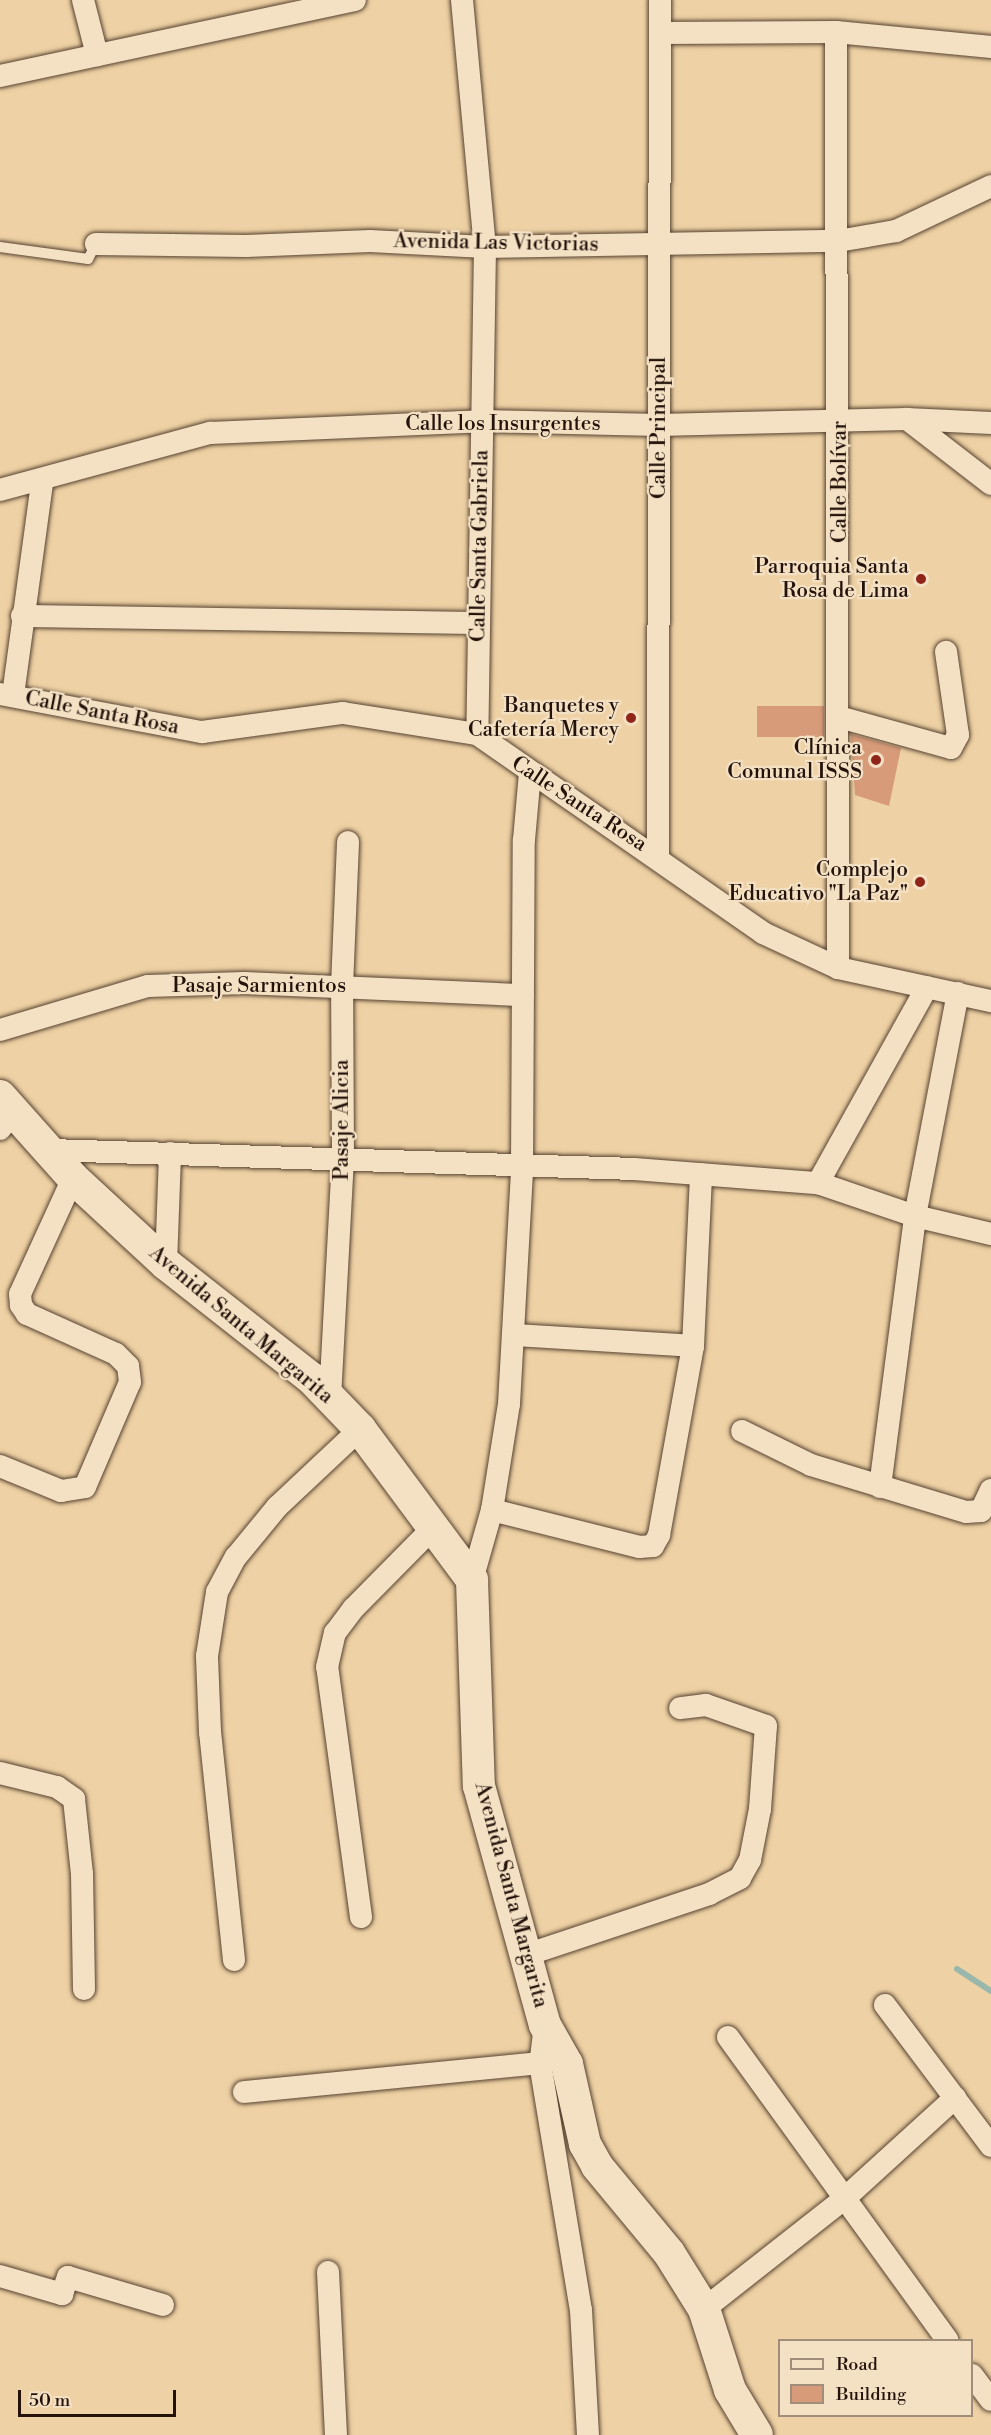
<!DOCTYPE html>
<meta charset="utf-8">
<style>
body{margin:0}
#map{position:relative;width:991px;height:2435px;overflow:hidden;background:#eed1a4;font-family:"Libre Bodoni",serif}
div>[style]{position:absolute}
.stream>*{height:6px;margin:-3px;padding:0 3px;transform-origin:3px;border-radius:3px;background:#99b7aa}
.building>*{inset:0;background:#d79b79;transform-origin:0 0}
.roads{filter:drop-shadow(0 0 2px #564231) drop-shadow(0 0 2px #564231)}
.lane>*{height:10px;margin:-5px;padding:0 5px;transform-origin:5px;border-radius:5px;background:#f4e1c4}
.street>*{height:22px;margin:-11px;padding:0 11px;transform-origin:11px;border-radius:11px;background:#f4e1c4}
.secondary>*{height:32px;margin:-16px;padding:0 16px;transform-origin:16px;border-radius:16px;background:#f4e1c4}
.dots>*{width:16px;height:16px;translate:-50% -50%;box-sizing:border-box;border:3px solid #f4e1c4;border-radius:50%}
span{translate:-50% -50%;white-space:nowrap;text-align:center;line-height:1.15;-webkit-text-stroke:4.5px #f4e1c4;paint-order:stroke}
.street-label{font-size:21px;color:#24120b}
.poi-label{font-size:21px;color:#24120b}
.right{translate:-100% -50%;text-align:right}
.legend{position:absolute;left:778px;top:2339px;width:195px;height:78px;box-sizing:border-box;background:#f4e1c4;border:2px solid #a18e7a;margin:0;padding:8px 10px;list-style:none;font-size:18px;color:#24120b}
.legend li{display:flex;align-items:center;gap:12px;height:30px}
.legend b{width:30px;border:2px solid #a18e7a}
.scale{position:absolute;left:18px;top:2390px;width:158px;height:27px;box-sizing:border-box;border:3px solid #24120b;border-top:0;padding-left:8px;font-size:18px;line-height:21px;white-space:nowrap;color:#24120b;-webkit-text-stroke:4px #f4e1c4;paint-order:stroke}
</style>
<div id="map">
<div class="stream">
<div style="left:957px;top:1969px;width:40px;rotate:32.9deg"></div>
</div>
<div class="building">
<div style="left:757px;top:706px;width:67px;height:31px"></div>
<div style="clip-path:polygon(851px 734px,901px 748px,889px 806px,855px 795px)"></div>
</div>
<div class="roads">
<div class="lane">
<div style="left:0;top:247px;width:89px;rotate:7.8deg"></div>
<div style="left:88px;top:259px;width:17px;rotate:-62deg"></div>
</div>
<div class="street">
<div style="left:83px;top:0;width:57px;rotate:75.7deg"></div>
<div style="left:462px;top:0;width:248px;rotate:84.7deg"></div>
<div style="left:485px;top:247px;width:487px;rotate:90.9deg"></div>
<div style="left:836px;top:32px;width:936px;rotate:89.88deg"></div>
<div style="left:660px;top:33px;width:176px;rotate:-0.3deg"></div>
<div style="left:836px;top:32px;width:156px;rotate:5.5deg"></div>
<div style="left:0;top:76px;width:363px;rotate:-12.1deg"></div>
<div style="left:96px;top:244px;width:150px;rotate:0.8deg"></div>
<div style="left:246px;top:246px;width:124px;rotate:-2.3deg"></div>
<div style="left:370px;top:241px;width:115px;rotate:3deg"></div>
<div style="left:485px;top:247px;width:353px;rotate:-1deg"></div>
<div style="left:838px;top:241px;width:59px;rotate:-9.8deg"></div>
<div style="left:896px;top:231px;width:105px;rotate:-25.3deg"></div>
<div style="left:907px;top:419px;width:84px;rotate:2.7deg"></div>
<div style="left:0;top:490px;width:218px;rotate:-15.2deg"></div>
<div style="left:210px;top:433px;width:272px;rotate:-2.5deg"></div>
<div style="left:482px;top:421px;width:177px;rotate:1.3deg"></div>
<div style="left:659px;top:425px;width:248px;rotate:-1.4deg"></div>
<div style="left:907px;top:419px;width:106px;rotate:37.7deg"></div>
<div style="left:22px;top:616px;width:457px;rotate:0.9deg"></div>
<div style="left:0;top:694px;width:206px;rotate:10.7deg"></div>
<div style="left:202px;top:732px;width:142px;rotate:-7.7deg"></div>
<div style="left:343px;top:713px;width:136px;rotate:8.9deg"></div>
<div style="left:477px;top:734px;width:348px;rotate:34.8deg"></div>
<div style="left:763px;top:933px;width:83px;rotate:25deg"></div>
<div style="left:838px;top:968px;width:157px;rotate:12.2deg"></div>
<div style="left:13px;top:695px;width:215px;rotate:-82.2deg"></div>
<div style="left:839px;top:717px;width:116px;rotate:15.5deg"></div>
<div style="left:951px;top:748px;width:15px;rotate:-62deg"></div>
<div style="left:958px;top:735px;width:84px;rotate:-98.2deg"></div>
<div style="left:658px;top:855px;width:855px;rotate:-89.87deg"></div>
<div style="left:0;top:1030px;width:154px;rotate:-16.6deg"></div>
<div style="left:148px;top:986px;width:96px;rotate:-1.8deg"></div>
<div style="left:244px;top:983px;width:279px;rotate:2.5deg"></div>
<div style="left:0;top:1129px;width:22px;rotate:-51deg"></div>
<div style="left:50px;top:1150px;width:584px;rotate:1.86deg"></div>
<div style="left:634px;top:1169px;width:185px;rotate:4.4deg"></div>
<div style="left:818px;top:1183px;width:102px;rotate:18.8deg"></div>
<div style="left:915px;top:1216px;width:78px;rotate:13.3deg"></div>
<div style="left:818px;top:1183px;width:224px;rotate:-60.9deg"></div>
<div style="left:166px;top:1264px;width:111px;rotate:-87.9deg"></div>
<div style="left:514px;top:1335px;width:179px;rotate:3.5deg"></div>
<div style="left:330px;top:1398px;width:238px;rotate:-86.9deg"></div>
<div style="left:343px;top:1160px;width:174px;rotate:-90.3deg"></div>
<div style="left:342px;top:986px;width:144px;rotate:-87.6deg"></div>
<div style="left:742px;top:1431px;width:77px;rotate:26.2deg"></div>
<div style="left:811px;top:1465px;width:162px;rotate:16.9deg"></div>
<div style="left:966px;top:1512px;width:15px;rotate:-4deg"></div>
<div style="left:981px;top:1511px;width:23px;rotate:-65deg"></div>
<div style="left:0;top:1466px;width:66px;rotate:22.3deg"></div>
<div style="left:61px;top:1491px;width:24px;rotate:-9deg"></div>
<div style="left:85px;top:1487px;width:114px;rotate:-66.8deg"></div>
<div style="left:130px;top:1382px;width:16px;rotate:-97deg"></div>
<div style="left:128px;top:1366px;width:17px;rotate:-135deg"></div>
<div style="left:116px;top:1354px;width:98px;rotate:-155.8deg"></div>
<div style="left:27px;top:1314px;width:11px;rotate:-124deg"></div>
<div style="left:21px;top:1305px;width:11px;rotate:-95deg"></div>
<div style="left:20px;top:1294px;width:128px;rotate:-65.4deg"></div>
<div style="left:880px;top:1487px;width:273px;rotate:-82.6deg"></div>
<div style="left:915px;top:1216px;width:227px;rotate:-79.1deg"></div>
<div style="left:492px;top:1510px;width:152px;rotate:14.1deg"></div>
<div style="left:639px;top:1547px;width:14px;rotate:-4deg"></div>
<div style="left:653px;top:1546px;width:13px;rotate:-61deg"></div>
<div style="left:659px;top:1535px;width:192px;rotate:-79.8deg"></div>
<div style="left:693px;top:1346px;width:172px;rotate:-87.3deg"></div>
<div style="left:472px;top:1580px;width:73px;rotate:-74.1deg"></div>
<div style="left:492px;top:1510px;width:107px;rotate:-80.9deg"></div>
<div style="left:509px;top:1404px;width:236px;rotate:-86.8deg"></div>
<div style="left:522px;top:1168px;width:328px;rotate:-89.7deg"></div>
<div style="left:524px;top:840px;width:67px;rotate:-84.9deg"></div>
<div style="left:0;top:1773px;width:59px;rotate:13.8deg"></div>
<div style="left:57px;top:1787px;width:21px;rotate:35deg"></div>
<div style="left:74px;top:1799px;width:75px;rotate:83.9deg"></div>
<div style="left:82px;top:1874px;width:115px;rotate:89deg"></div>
<div style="left:361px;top:1917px;width:252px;rotate:-97.7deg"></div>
<div style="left:327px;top:1667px;width:35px;rotate:-77deg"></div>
<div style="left:335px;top:1633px;width:31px;rotate:-53deg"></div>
<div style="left:354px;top:1608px;width:112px;rotate:-45.4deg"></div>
<div style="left:529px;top:1954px;width:190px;rotate:-18.4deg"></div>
<div style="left:709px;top:1894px;width:35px;rotate:-27deg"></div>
<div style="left:740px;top:1878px;width:21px;rotate:-61deg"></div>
<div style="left:750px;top:1860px;width:52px;rotate:-78.9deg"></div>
<div style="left:760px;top:1809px;width:83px;rotate:-85.9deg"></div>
<div style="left:766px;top:1726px;width:64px;rotate:-160.7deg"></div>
<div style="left:706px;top:1705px;width:26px;rotate:173deg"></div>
<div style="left:234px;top:1960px;width:229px;rotate:-96deg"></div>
<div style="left:210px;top:1732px;width:76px;rotate:-92.3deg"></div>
<div style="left:207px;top:1656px;width:65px;rotate:-81.1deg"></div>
<div style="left:217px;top:1592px;width:40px;rotate:-62deg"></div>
<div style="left:236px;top:1557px;width:65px;rotate:-50.6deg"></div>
<div style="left:277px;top:1507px;width:114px;rotate:-43.2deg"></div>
<div style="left:885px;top:2005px;width:176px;rotate:53.1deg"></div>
<div style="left:545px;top:2025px;width:38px;rotate:97deg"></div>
<div style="left:540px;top:2063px;width:250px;rotate:80.6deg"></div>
<div style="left:581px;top:2310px;width:125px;rotate:86.8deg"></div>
<div style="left:728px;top:2037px;width:374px;rotate:54.1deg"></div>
<div style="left:244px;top:2092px;width:297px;rotate:-5.6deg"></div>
<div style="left:328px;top:2272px;width:163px;rotate:87.2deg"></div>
<div style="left:0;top:2276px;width:65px;rotate:16.2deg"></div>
<div style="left:62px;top:2294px;width:18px;rotate:-71deg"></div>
<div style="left:68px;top:2277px;width:99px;rotate:16.4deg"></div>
<div style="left:704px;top:2309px;width:179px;rotate:-38.2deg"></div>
<div style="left:845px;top:2198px;width:149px;rotate:-42.3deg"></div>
<div style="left:972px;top:2375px;width:31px;rotate:53deg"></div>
</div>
<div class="secondary">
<div style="left:0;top:1096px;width:110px;rotate:48.3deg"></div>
<div style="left:73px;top:1178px;width:127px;rotate:42.8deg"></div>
<div style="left:166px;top:1264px;width:184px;rotate:38.2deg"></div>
<div style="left:311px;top:1378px;width:71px;rotate:46.1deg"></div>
<div style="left:360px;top:1429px;width:188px;rotate:53.4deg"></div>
<div style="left:472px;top:1580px;width:206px;rotate:88.1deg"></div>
<div style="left:479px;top:1786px;width:248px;rotate:74.6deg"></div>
<div style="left:545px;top:2025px;width:45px;rotate:60.6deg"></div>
<div style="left:567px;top:2064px;width:82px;rotate:77.3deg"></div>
<div style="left:585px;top:2144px;width:25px;rotate:61deg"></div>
<div style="left:597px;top:2166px;width:113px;rotate:50.4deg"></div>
<div style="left:669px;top:2253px;width:66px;rotate:58deg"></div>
<div style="left:704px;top:2309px;width:85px;rotate:72.2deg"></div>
<div style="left:730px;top:2390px;width:52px;rotate:59deg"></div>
</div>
</div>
<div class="dots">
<div style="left:921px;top:579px;background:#8f2418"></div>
<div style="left:631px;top:718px;background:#8f2418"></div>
<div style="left:876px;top:760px;background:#8f2418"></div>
<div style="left:920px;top:882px;background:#8f2418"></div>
</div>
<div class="street-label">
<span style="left:496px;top:243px;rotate:1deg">Avenida Las Victorias</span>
<span style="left:503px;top:424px">Calle los Insurgentes</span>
<span style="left:659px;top:428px;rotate:-90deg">Calle Principal</span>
<span style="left:840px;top:482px;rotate:-90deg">Calle Bolívar</span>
<span style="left:480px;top:546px;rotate:-89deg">Calle Santa Gabriela</span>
<span style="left:102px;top:713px;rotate:11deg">Calle Santa Rosa</span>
<span style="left:579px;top:804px;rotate:33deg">Calle Santa Rosa</span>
<span style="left:259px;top:986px">Pasaje Sarmientos</span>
<span style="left:342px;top:1120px;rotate:-90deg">Pasaje Alicia</span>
<span style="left:241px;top:1325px;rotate:40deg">Avenida Santa Margarita</span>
<span style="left:511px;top:1895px;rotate:75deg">Avenida Santa Margarita</span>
</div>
<div class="poi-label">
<span class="right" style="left:909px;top:579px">Parroquia Santa<br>Rosa de Lima</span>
<span class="right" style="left:619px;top:718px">Banquetes y<br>Cafetería Mercy</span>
<span class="right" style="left:862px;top:760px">Clínica<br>Comunal ISSS</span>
<span class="right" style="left:908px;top:882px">Complejo<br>Educativo "La Paz"</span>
</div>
<ul class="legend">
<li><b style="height:8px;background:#f4e1c4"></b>Road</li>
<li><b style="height:16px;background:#d79b79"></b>Building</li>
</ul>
<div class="scale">50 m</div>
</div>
